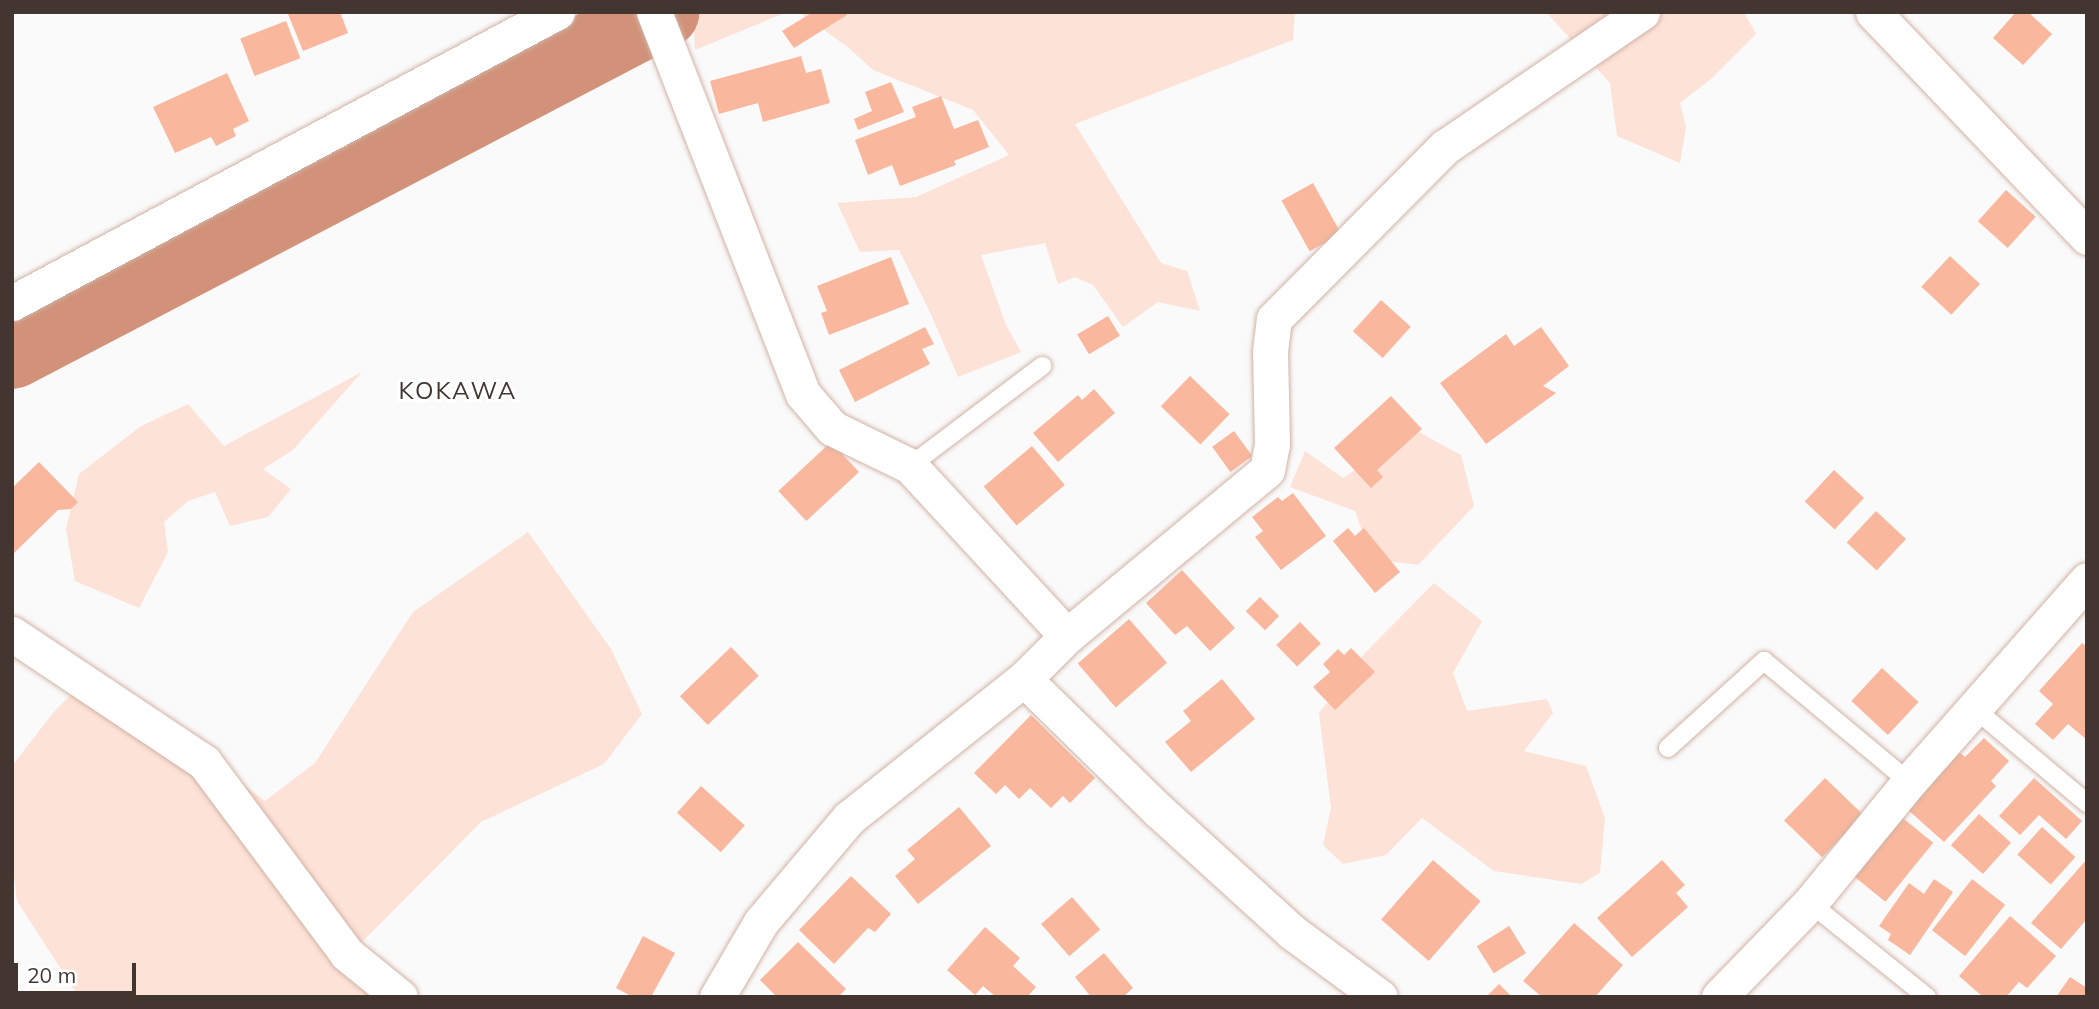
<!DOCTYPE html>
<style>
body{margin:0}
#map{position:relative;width:2099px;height:1009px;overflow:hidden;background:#fafafa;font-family:Mulish,sans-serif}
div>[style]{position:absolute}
.green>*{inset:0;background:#fde2d7}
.river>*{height:74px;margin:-37px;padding:0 37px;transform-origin:37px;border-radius:37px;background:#d19279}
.building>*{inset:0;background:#f9b89d;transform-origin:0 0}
.roads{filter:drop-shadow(0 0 2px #d1b2a5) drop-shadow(0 0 2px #d1b2a5)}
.service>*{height:18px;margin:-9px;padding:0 9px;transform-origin:9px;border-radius:9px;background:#fff}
.minor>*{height:35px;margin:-17.5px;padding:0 17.5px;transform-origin:17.5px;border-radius:17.5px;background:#fff}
span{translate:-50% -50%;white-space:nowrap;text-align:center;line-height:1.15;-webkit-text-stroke:6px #fff;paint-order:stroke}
.quarter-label{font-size:24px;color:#433631;letter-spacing:2px}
.frame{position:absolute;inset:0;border:14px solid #433631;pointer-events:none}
.scale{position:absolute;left:14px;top:963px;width:122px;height:32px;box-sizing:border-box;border:4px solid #433631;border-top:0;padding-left:9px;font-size:21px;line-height:24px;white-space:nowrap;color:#433631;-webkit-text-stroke:5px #fff;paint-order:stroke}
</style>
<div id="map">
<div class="green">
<div style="clip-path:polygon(693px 12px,787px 12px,695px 50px)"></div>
<div style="clip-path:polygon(799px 12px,1295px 12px,1293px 40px,1075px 124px,1161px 263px,1187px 271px,1200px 311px,1158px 302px,1123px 327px,1093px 285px,1075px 277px,1058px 284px,1045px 243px,981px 255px,1006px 325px,1021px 352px,958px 377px,929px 310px,899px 250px,860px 252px,837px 203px,916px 197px,1009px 155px,973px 110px,873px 70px,849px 48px)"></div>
<div style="clip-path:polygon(1546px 12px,1744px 12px,1756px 34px,1711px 79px,1680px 103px,1686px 127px,1680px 163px,1617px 136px,1610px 83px)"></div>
<div style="clip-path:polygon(362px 372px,293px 450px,263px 469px,291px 489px,268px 517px,230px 526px,215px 492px,188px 501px,164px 522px,168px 552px,139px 608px,75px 581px,66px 529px,79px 474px,141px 426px,188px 404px,224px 446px)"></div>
<div style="clip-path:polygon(1415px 430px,1461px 455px,1474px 506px,1418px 565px,1372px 559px,1355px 511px,1290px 487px,1305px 451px,1343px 478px)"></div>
<div style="clip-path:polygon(528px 532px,611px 649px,642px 714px,604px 764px,481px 822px,357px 947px,349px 970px,371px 997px,79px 997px,17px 901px,12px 861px,12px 766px,53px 713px,92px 673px,265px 801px,315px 763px,413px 612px)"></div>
<div style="clip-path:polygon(1434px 583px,1482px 621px,1453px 673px,1467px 711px,1547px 699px,1553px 713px,1524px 751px,1586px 766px,1605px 818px,1600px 873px,1581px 884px,1494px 871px,1422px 818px,1386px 855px,1343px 864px,1323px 845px,1331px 808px,1319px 713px,1365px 653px)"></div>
</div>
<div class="river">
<div style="left:12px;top:352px;width:734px;rotate:-27.61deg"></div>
</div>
<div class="building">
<div style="clip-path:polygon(293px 12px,340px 12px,348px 33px,303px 51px,288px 14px)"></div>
<div style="clip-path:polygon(813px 12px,845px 12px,847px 15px,794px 48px,782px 31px)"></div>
<div style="clip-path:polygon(2016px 12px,2028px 12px,2052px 34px,2023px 65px,1993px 38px)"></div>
<div style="left:286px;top:21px;width:40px;height:49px;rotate:69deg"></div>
<div style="clip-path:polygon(801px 56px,806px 73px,821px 69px,830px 103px,763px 122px,758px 103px,719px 114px,710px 81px)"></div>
<div style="clip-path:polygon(227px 73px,249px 121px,233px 129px,236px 136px,216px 146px,211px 137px,175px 153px,153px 107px)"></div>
<div style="clip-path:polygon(891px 82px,904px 112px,858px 130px,854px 119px,872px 111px,865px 92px)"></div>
<div style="clip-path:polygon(941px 96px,954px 129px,978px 120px,989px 147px,954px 161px,956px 165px,900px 186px,892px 165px,868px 175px,855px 140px,916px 117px,912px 107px)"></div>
<div style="left:1313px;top:183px;width:58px;height:36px;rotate:61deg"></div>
<div style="left:2006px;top:190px;width:40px;height:42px;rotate:42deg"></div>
<div style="left:1950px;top:256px;width:41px;height:42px;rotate:43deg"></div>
<div style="clip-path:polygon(891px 257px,909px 304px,829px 335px,821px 313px,827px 311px,817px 286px)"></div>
<div style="left:1381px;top:300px;width:40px;height:42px;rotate:42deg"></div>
<div style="left:1108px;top:316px;width:23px;height:36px;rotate:59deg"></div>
<div style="clip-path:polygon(925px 327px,934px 344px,922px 349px,930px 364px,855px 402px,839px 370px)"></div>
<div style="clip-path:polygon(1541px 327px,1569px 366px,1543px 386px,1556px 393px,1486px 444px,1440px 383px,1506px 334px,1514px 346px)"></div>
<div style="left:1190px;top:376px;width:55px;height:42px;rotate:44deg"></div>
<div style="clip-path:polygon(1094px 389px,1115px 413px,1058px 462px,1033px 433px,1078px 395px,1082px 400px)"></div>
<div style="clip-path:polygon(1391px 396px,1422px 429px,1377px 470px,1383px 477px,1371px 488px,1334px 448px)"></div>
<div style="left:1234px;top:431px;width:31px;height:27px;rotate:54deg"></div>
<div style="left:831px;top:442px;width:41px;height:72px;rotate:47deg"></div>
<div style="left:1032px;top:446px;width:51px;height:63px;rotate:50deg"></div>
<div style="clip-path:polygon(39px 462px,78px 502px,71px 509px,58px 510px,12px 555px,12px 488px)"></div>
<div style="left:1834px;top:470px;width:41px;height:43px;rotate:43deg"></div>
<div style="clip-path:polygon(1293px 493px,1326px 536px,1281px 570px,1255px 537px,1263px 531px,1252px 517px,1278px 497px,1282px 501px)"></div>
<div style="left:1876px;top:511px;width:41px;height:43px;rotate:43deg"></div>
<div style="clip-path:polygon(1348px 528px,1355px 536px,1364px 528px,1400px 572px,1375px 593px,1333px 541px)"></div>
<div style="clip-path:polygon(1182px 570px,1235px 628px,1210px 651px,1187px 626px,1175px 635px,1146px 603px)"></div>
<div style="left:1260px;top:597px;width:27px;height:20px;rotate:45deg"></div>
<div style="left:1129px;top:619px;width:58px;height:68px;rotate:49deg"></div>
<div style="left:1300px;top:622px;width:30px;height:33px;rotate:46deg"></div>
<div style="clip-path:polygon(2082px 643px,2087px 647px,2087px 740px,2068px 724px,2053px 740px,2035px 724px,2053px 704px,2039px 691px)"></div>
<div style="left:731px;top:647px;width:40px;height:71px;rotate:46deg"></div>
<div style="clip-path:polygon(1351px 648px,1375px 672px,1335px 710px,1313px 687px,1330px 672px,1323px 664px,1338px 649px,1344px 655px)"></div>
<div style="left:1882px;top:668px;width:50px;height:45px;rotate:43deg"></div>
<div style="clip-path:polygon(1222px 679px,1255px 719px,1191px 772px,1165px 742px,1191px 721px,1183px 711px)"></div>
<div style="clip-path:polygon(1031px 715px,1095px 778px,1070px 803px,1063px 796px,1051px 808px,1030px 788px,1019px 799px,1005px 785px,996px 794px,974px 773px)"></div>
<div style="clip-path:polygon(1984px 738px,2009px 761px,1991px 781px,1996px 786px,1944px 842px,1907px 809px,1959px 752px,1965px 757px)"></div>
<div style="left:1825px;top:778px;width:53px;height:59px;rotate:44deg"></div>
<div style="clip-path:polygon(2034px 778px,2082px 821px,2066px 839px,2039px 815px,2020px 835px,1999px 816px)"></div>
<div style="left:701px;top:786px;width:59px;height:36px;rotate:42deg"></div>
<div style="clip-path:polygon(959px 807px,991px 846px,918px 904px,895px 876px,915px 859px,907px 850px)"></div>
<div style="left:1979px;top:814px;width:43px;height:42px;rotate:42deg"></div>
<div style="left:1899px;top:815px;width:44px;height:76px;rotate:39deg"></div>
<div style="left:2042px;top:827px;width:45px;height:37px;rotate:42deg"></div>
<div style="clip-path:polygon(2087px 859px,2087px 919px,2061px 949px,2031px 923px)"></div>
<div style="left:1433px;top:860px;width:63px;height:79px;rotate:41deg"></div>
<div style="clip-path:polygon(1662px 860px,1685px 885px,1676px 893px,1688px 907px,1632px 957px,1597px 918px)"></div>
<div style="clip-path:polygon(851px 876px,891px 914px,875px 932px,868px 928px,834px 964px,799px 930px)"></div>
<div style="clip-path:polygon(1934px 879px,1953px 892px,1910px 955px,1888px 940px,1891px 934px,1879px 926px,1909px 883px,1924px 894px)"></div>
<div style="left:1972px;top:879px;width:42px;height:65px;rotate:38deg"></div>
<div style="left:1072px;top:897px;width:43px;height:41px;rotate:49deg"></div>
<div style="clip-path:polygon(2010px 916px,2056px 956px,2027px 988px,2019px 982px,2006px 997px,1983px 997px,1959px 976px)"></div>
<div style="clip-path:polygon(1574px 923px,1623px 965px,1595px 997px,1542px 997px,1523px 981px)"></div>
<div style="left:1509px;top:926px;width:32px;height:38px;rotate:58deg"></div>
<div style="clip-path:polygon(985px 927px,1020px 958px,1013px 966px,1036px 987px,1027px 997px,996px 997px,983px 986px,975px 995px,947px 970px)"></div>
<div style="clip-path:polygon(643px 936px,675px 953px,651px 997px,633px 997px,616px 988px)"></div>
<div style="clip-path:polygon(798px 942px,846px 989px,838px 997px,777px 997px,760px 980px)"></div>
<div style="clip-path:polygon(1104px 953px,1133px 988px,1123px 997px,1091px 997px,1075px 977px)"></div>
<div style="clip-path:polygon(2070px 977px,2087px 988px,2087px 997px,2056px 997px)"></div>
<div style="clip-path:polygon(1499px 984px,1512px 997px,1486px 997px)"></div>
</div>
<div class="roads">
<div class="service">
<div style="left:910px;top:466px;width:166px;rotate:-37.1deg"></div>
<div style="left:1976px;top:710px;width:145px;rotate:40deg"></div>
<div style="left:1668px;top:748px;width:130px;rotate:-42.2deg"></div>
<div style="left:1764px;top:661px;width:189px;rotate:39.8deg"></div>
<div style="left:1810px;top:903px;width:150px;rotate:38.8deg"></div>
</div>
<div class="minor">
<div style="left:654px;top:12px;width:410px;rotate:68.7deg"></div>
<div style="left:803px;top:394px;width:45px;rotate:49.5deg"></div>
<div style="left:832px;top:428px;width:87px;rotate:26deg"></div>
<div style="left:910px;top:466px;width:231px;rotate:47.3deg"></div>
<div style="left:1873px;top:12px;width:311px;rotate:46.4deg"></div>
<div style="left:12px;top:303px;width:618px;rotate:-28.1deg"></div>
<div style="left:12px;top:634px;width:231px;rotate:33.7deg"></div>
<div style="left:204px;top:762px;width:239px;rotate:53.3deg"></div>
<div style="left:347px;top:954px;width:68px;rotate:39.1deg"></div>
<div style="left:1024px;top:679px;width:187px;rotate:44.4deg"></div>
<div style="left:1158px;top:810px;width:181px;rotate:42.3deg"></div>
<div style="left:1292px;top:932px;width:109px;rotate:36.5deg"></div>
<div style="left:717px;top:997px;width:87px;rotate:-59.6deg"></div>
<div style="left:761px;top:922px;width:136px;rotate:-49.8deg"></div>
<div style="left:849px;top:818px;width:223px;rotate:-38.5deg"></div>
<div style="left:1024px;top:679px;width:61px;rotate:-45deg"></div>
<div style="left:1067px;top:636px;width:260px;rotate:-39.7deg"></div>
<div style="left:1267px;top:470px;width:26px;rotate:-79deg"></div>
<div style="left:1272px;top:444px;width:93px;rotate:-91.2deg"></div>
<div style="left:1270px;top:351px;width:32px;rotate:-83deg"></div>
<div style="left:1274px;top:319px;width:243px;rotate:-45.2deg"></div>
<div style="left:1445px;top:147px;width:239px;rotate:-34.4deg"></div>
<div style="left:1719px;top:997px;width:131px;rotate:-45.9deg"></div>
<div style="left:1810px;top:903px;width:156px;rotate:-50.7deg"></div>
<div style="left:1909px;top:782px;width:269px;rotate:-48.6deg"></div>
</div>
</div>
<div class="quarter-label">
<span style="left:458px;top:391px">KOKAWA</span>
</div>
<div class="frame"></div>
<div class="scale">20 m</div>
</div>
